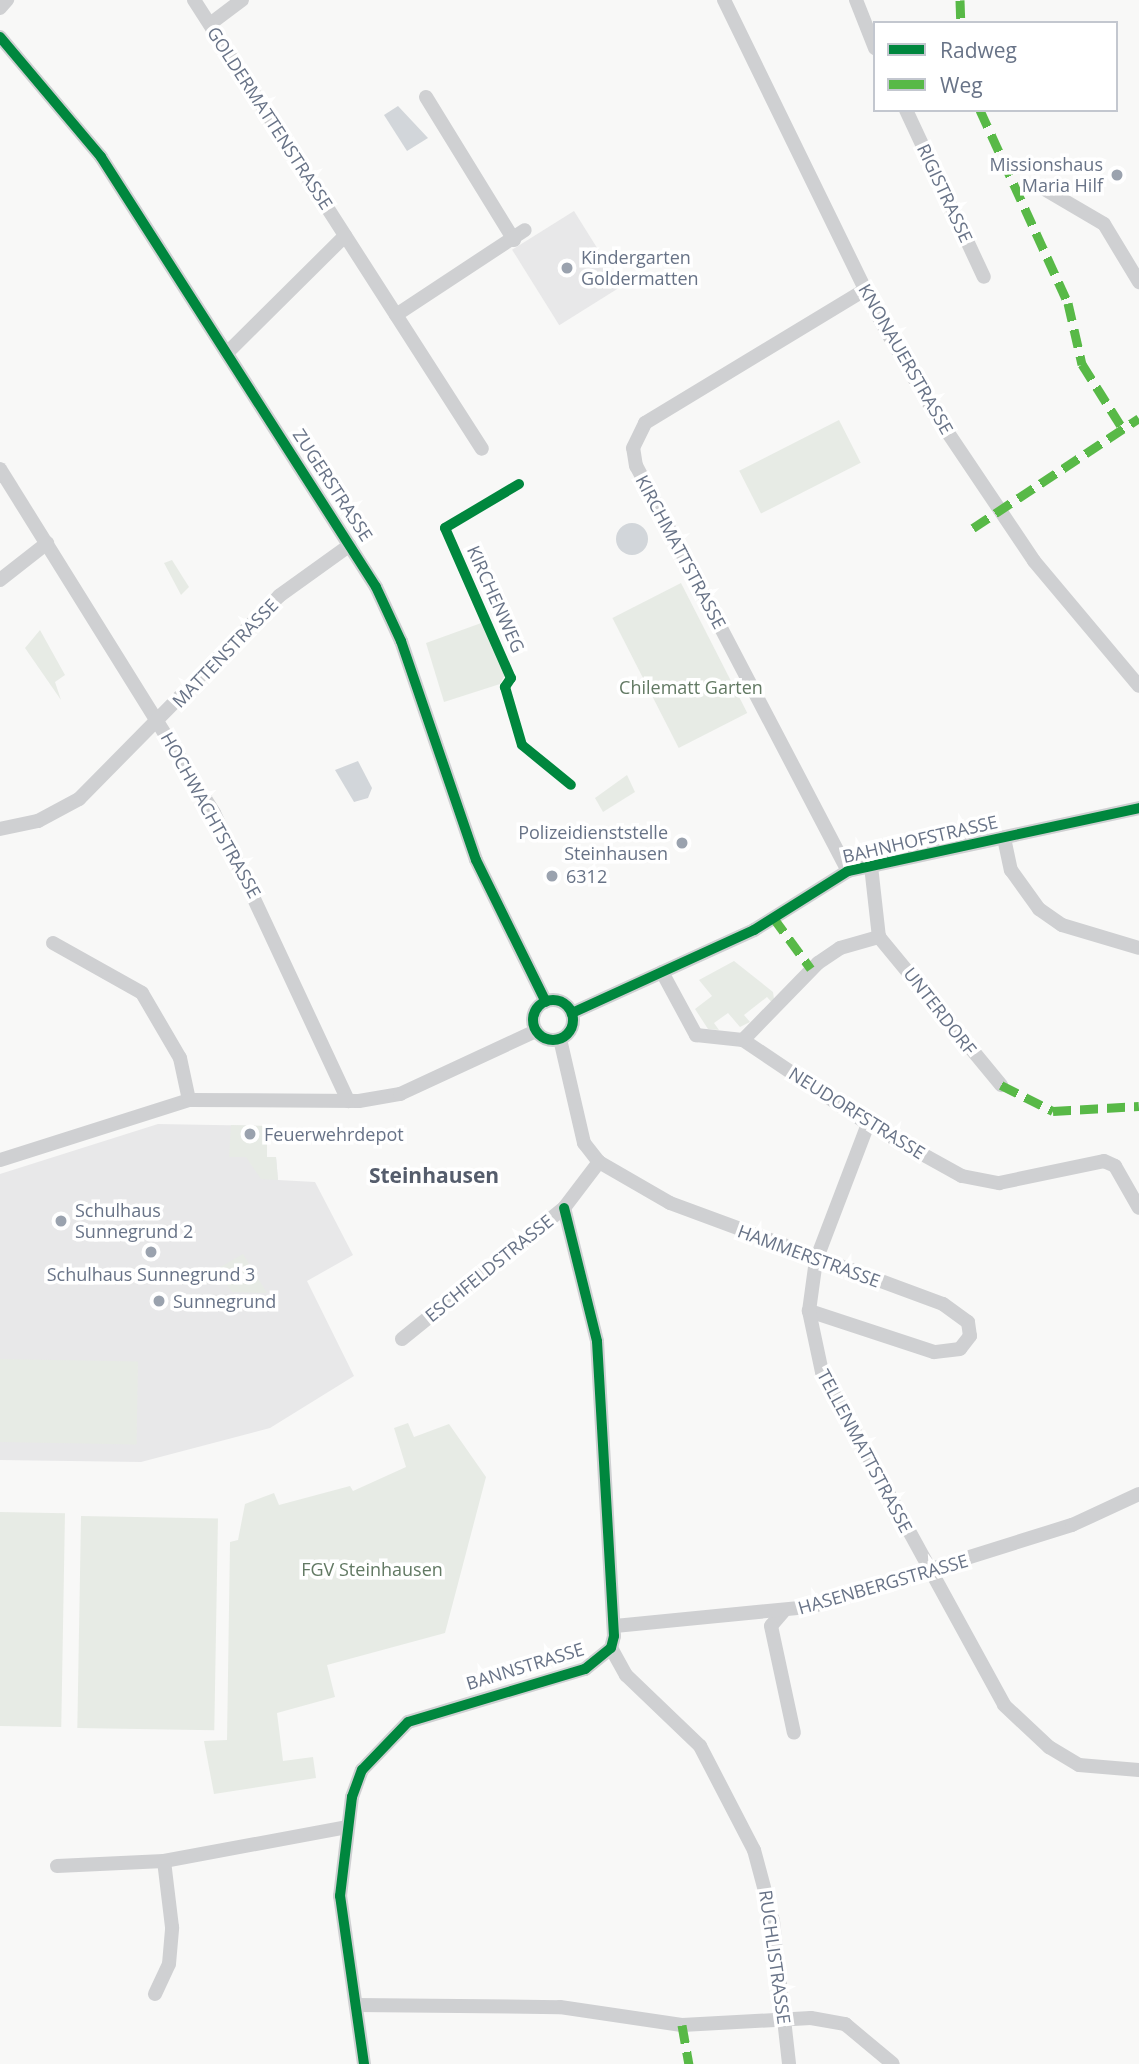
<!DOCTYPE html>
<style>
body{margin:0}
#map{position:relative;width:1139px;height:2064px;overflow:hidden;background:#f8f8f7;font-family:"Open Sans",sans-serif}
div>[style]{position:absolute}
.built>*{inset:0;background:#e8e8e9;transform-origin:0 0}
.green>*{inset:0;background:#e7ebe5;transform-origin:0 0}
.water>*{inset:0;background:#d2d6da}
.round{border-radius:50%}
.minor>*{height:14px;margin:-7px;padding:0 7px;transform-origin:7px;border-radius:7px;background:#cfd0d2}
.minor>.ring{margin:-7px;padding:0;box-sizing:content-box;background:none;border:14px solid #cfd0d2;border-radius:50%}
.quiet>*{height:9px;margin-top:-4.5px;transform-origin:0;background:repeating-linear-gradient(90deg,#58b947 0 18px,transparent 0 27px)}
.cycleway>*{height:10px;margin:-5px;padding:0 5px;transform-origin:5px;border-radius:5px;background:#00873e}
.cycleway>.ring{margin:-5px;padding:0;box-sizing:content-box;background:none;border:10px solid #00873e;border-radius:50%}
.dots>*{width:19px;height:19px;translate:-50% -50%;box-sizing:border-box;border:4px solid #fff;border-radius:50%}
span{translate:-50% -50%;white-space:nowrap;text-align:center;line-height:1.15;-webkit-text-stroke:7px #fff;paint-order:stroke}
.street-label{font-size:18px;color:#687387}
.poi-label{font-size:18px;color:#687387}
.right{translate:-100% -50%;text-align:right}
.left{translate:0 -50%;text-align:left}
.park-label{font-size:18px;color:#627963}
.quarter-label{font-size:21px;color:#555d6c;font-weight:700}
.legend{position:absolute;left:873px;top:21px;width:245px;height:91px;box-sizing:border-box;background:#fff;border:2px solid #c3c7cf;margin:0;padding:9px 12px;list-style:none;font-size:21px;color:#687387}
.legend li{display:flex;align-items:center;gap:14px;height:35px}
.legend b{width:35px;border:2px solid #c3c7cf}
</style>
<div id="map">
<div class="built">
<div style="left:574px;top:211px;width:89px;height:73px;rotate:58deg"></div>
<div style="clip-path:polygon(158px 1124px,267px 1126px,267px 1157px,276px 1157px,278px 1180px,315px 1182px,353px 1255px,307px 1281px,354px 1376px,270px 1428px,141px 1462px,0 1460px,0 1174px)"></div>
</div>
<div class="green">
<div style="left:839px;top:420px;width:48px;height:112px;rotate:63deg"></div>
<div style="clip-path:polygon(172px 560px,189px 587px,181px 595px,164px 563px)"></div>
<div style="left:681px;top:583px;width:146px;height:77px;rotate:63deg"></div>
<div style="clip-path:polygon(484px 622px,505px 675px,500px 684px,444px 702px,426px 643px)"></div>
<div style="clip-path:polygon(40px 630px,65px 675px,55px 682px,61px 700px,25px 648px)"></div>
<div style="clip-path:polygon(627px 775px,635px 792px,603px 812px,595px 798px)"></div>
<div style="clip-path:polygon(734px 961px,773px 992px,775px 1006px,767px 997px,744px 1015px,750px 1022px,740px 1027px,728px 1013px,714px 1023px,719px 1030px,708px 1029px,695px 1009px,712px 996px,699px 980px)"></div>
<div style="clip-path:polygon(231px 1125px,267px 1126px,267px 1157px,276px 1157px,278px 1180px,261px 1179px,246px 1157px,229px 1157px)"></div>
<div style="clip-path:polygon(243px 1254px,267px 1293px,232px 1292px,217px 1269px)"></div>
<div style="left:0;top:1359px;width:138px;height:83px;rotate:1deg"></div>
<div style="clip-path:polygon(408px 1423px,414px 1437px,449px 1424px,486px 1477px,445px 1633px,327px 1665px,335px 1697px,277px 1713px,283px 1761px,313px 1757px,316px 1778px,214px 1794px,204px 1741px,227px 1740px,230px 1542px,238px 1540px,245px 1504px,274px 1493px,279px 1505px,350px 1486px,353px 1491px,406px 1467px,394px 1428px)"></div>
<div style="left:0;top:1512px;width:65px;height:214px;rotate:1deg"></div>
<div style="left:81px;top:1516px;width:137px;height:212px;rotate:1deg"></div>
</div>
<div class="water">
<div style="clip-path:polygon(398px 106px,428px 138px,407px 151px,384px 115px)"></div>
<div class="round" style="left:616px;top:523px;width:32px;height:32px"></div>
<div style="clip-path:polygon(358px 761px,372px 788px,368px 798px,354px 802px,335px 770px)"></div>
</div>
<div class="minor">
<div style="left:194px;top:0;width:533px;rotate:57.32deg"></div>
<div style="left:724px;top:0;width:358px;rotate:64deg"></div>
<div style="left:881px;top:322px;width:104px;rotate:59.5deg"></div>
<div style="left:934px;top:412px;width:179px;rotate:56.1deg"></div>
<div style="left:1034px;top:561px;width:163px;rotate:50deg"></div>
<div style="left:856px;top:0;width:52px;rotate:68.4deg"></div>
<div style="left:0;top:8px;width:11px;rotate:-49deg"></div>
<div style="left:210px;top:24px;width:40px;rotate:-37deg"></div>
<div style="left:0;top:37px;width:157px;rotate:49.9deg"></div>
<div style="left:101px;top:157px;width:510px;rotate:57.4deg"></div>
<div style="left:376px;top:587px;width:60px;rotate:65.2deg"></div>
<div style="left:401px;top:641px;width:231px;rotate:71.1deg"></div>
<div style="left:476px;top:860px;width:158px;rotate:63.8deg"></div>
<div style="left:426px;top:97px;width:168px;rotate:58.4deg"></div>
<div style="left:906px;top:110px;width:184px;rotate:65deg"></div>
<div style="left:1046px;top:190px;width:67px;rotate:30.4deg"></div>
<div style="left:1104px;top:224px;width:68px;rotate:58.9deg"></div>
<div style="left:396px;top:315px;width:154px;rotate:-33.4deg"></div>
<div style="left:228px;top:352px;width:165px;rotate:-44.8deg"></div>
<div style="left:0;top:469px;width:405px;rotate:58.1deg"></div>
<div style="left:214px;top:813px;width:318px;rotate:65deg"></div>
<div style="left:0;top:580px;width:60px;rotate:-38.2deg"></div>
<div style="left:0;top:829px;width:39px;rotate:-12deg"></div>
<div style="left:38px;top:821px;width:47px;rotate:-28.2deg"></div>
<div style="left:79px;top:799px;width:285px;rotate:-45.4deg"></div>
<div style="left:279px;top:596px;width:87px;rotate:-35.7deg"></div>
<div style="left:1004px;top:838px;width:33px;rotate:78deg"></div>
<div style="left:1011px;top:870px;width:48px;rotate:54.3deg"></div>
<div style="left:1039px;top:909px;width:28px;rotate:35deg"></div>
<div style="left:1062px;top:925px;width:80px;rotate:16.6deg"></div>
<div style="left:871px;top:866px;width:71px;rotate:83.6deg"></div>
<div style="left:848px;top:871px;width:457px;rotate:-117.6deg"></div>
<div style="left:636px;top:466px;width:18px;rotate:-99deg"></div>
<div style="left:633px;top:448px;width:28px;rotate:-64deg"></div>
<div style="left:645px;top:423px;width:257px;rotate:-31.2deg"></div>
<div style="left:879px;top:937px;width:192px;rotate:50.5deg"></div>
<div style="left:53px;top:943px;width:102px;rotate:29.3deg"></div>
<div style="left:142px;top:993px;width:75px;rotate:59.7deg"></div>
<div style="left:180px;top:1058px;width:43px;rotate:77.9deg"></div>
<div style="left:662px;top:972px;width:72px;rotate:61.6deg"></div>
<div style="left:696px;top:1035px;width:47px;rotate:6.1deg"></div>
<div style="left:743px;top:1040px;width:151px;rotate:33.9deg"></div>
<div style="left:868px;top:1124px;width:107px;rotate:29deg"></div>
<div style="left:962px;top:1176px;width:38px;rotate:11deg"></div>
<div style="left:999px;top:1183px;width:107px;rotate:-11.8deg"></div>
<div style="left:1104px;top:1161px;width:12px;rotate:24deg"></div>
<div style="left:1115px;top:1166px;width:48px;rotate:60.3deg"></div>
<div class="ring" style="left:533px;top:1000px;width:26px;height:26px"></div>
<div style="left:572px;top:1013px;width:200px;rotate:-24.5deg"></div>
<div style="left:754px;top:930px;width:111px;rotate:-32.1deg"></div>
<div style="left:848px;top:871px;width:298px;rotate:-12.2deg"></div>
<div style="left:560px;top:1039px;width:107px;rotate:77deg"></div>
<div style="left:584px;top:1143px;width:24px;rotate:52deg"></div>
<div style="left:599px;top:1162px;width:82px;rotate:30deg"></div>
<div style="left:670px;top:1203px;width:291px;rotate:20.3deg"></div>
<div style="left:943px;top:1304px;width:31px;rotate:36deg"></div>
<div style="left:968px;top:1322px;width:14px;rotate:82deg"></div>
<div style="left:970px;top:1336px;width:16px;rotate:128deg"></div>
<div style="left:960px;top:1349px;width:26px;rotate:173deg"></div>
<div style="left:934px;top:1352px;width:132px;rotate:-161.8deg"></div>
<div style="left:743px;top:1040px;width:107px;rotate:-45.8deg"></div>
<div style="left:818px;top:963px;width:27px;rotate:-34deg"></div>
<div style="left:840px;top:948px;width:41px;rotate:-15.8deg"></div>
<div style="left:868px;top:1124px;width:146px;rotate:110.9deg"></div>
<div style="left:816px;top:1260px;width:51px;rotate:97.8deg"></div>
<div style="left:809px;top:1311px;width:62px;rotate:78deg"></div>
<div style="left:822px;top:1372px;width:379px;rotate:61.3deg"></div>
<div style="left:1004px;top:1705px;width:62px;rotate:43deg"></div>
<div style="left:1049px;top:1747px;width:35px;rotate:31deg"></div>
<div style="left:1079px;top:1765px;width:60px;rotate:4.8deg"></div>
<div style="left:0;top:1160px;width:198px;rotate:-17.6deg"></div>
<div style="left:189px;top:1100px;width:170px;rotate:0.3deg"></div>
<div style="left:359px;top:1101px;width:42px;rotate:-9.7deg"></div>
<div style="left:400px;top:1094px;width:150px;rotate:-24.9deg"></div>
<div style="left:402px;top:1339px;width:208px;rotate:-39deg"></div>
<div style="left:564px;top:1208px;width:58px;rotate:-52.7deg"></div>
<div style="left:783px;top:1612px;width:18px;rotate:131deg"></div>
<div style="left:771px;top:1626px;width:109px;rotate:77.9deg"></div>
<div style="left:615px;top:1626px;width:196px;rotate:-5.6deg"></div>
<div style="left:810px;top:1607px;width:275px;rotate:-17.4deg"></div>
<div style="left:1072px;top:1525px;width:74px;rotate:-24.8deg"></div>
<div style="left:611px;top:1648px;width:31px;rotate:61deg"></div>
<div style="left:626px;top:1675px;width:103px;rotate:43.8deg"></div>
<div style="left:700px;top:1746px;width:117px;rotate:62.6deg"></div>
<div style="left:754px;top:1850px;width:73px;rotate:75deg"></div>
<div style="left:773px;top:1921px;width:144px;rotate:83.6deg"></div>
<div style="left:57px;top:1866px;width:107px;rotate:-2.7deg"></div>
<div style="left:164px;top:1861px;width:187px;rotate:-10.5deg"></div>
<div style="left:155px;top:1994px;width:33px;rotate:-65deg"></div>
<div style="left:169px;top:1964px;width:37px;rotate:-85deg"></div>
<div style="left:172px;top:1927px;width:66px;rotate:-96.9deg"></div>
<div style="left:356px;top:2005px;width:204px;rotate:0.6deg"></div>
<div style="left:560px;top:2007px;width:123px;rotate:8.4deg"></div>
<div style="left:682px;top:2025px;width:129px;rotate:-3.1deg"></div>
<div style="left:811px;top:2018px;width:35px;rotate:10deg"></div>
<div style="left:845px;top:2024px;width:62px;rotate:39.8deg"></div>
<div style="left:364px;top:2064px;width:170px;rotate:-98.1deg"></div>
<div style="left:340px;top:1896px;width:100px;rotate:-83.1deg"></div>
<div style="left:352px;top:1797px;width:29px;rotate:-70deg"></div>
<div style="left:362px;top:1770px;width:66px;rotate:-46.2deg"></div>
<div style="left:408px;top:1722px;width:185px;rotate:-16.7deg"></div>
<div style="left:585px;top:1669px;width:33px;rotate:-39deg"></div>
<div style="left:611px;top:1648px;width:12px;rotate:-76deg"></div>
<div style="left:614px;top:1636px;width:295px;rotate:-93.3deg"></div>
<div style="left:597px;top:1341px;width:137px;rotate:-103.9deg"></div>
</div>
<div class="quiet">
<div style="left:960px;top:0;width:23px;rotate:88deg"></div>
<div style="left:980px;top:110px;width:212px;rotate:65.5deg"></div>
<div style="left:1068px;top:303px;width:63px;rotate:77.1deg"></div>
<div style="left:1082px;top:364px;width:77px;rotate:57.8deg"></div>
<div style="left:973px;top:528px;width:199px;rotate:-33.5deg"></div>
<div style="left:773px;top:917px;width:64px;rotate:53.8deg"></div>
<div style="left:1001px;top:1085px;width:58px;rotate:26.6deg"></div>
<div style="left:1053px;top:1111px;width:86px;rotate:-3.3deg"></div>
<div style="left:682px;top:2025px;width:40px;rotate:80deg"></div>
</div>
<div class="cycleway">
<div style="left:0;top:37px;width:157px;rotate:49.9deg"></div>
<div style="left:101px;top:157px;width:510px;rotate:57.4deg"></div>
<div style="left:376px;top:587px;width:60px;rotate:65.2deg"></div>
<div style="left:401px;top:641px;width:231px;rotate:71.1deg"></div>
<div style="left:476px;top:860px;width:158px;rotate:63.8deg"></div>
<div style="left:519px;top:484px;width:86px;rotate:149.3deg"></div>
<div style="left:445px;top:528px;width:164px;rotate:66.3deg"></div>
<div style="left:511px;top:678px;width:11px;rotate:124deg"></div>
<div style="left:505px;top:687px;width:60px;rotate:73.7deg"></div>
<div style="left:522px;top:745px;width:63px;rotate:39.2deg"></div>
<div class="ring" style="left:533px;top:1000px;width:30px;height:30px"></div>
<div style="left:572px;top:1013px;width:200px;rotate:-24.5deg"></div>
<div style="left:754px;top:930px;width:111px;rotate:-32.1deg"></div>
<div style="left:848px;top:871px;width:298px;rotate:-12.2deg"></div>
<div style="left:364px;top:2064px;width:170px;rotate:-98.1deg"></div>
<div style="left:340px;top:1896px;width:100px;rotate:-83.1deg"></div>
<div style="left:352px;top:1797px;width:29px;rotate:-70deg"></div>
<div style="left:362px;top:1770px;width:66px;rotate:-46.2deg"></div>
<div style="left:408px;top:1722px;width:185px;rotate:-16.7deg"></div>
<div style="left:585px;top:1669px;width:33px;rotate:-39deg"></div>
<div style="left:611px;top:1648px;width:12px;rotate:-76deg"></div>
<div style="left:614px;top:1636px;width:295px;rotate:-93.3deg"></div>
<div style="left:597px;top:1341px;width:137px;rotate:-103.9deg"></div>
</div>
<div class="dots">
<div style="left:1117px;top:175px;background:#9aa2ae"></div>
<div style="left:567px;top:268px;background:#9aa2ae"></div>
<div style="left:682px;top:843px;background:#9aa2ae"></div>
<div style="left:552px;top:876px;background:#9aa2ae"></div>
<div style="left:250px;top:1134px;background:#9aa2ae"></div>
<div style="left:61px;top:1221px;background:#9aa2ae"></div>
<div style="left:151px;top:1252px;background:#9aa2ae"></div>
<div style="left:159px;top:1301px;background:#9aa2ae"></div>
</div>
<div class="street-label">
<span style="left:270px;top:118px;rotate:57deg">GOLDERMATTENSTRASSE</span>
<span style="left:945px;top:193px;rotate:65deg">RIGISTRASSE</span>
<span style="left:906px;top:359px;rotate:60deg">KNONAUERSTRASSE</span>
<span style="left:333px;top:485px;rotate:57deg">ZUGERSTRASSE</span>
<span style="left:681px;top:552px;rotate:62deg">KIRCHMATTSTRASSE</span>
<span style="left:496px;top:599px;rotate:66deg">KIRCHENWEG</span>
<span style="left:225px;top:653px;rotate:-46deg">MATTENSTRASSE</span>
<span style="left:211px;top:815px;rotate:61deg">HOCHWACHTSTRASSE</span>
<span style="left:920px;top:839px;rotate:-13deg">BAHNHOFSTRASSE</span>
<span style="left:940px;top:1011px;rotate:52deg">UNTERDORF</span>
<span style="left:857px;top:1113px;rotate:32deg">NEUDORFSTRASSE</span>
<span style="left:809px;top:1256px;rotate:20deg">HAMMERSTRASSE</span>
<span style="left:489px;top:1268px;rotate:-39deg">ESCHFELDSTRASSE</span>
<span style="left:865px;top:1451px;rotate:62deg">TELLENMATTSTRASSE</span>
<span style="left:883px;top:1584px;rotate:-16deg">HASENBERGSTRASSE</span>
<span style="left:525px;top:1666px;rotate:-17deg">BANNSTRASSE</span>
<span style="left:775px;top:1957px;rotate:82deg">RUCHLISTRASSE</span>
</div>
<div class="poi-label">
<span class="right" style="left:1103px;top:175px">Missionshaus<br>Maria Hilf</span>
<span class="left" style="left:581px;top:268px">Kindergarten<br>Goldermatten</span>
<span class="right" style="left:668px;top:843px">Polizeidienststelle<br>Steinhausen</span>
<span class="left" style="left:566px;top:876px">6312</span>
<span class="left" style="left:264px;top:1134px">Feuerwehrdepot</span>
<span class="left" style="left:75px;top:1221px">Schulhaus<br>Sunnegrund 2</span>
<span style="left:151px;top:1274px">Schulhaus Sunnegrund 3</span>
<span class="left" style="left:173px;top:1301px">Sunnegrund</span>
</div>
<div class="park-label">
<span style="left:691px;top:687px">Chilematt Garten</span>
<span style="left:372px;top:1569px">FGV Steinhausen</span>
</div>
<div class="quarter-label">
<span style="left:434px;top:1175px">Steinhausen</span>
</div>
<ul class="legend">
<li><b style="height:9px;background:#00873e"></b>Radweg</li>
<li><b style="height:9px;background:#58b947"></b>Weg</li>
</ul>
</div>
